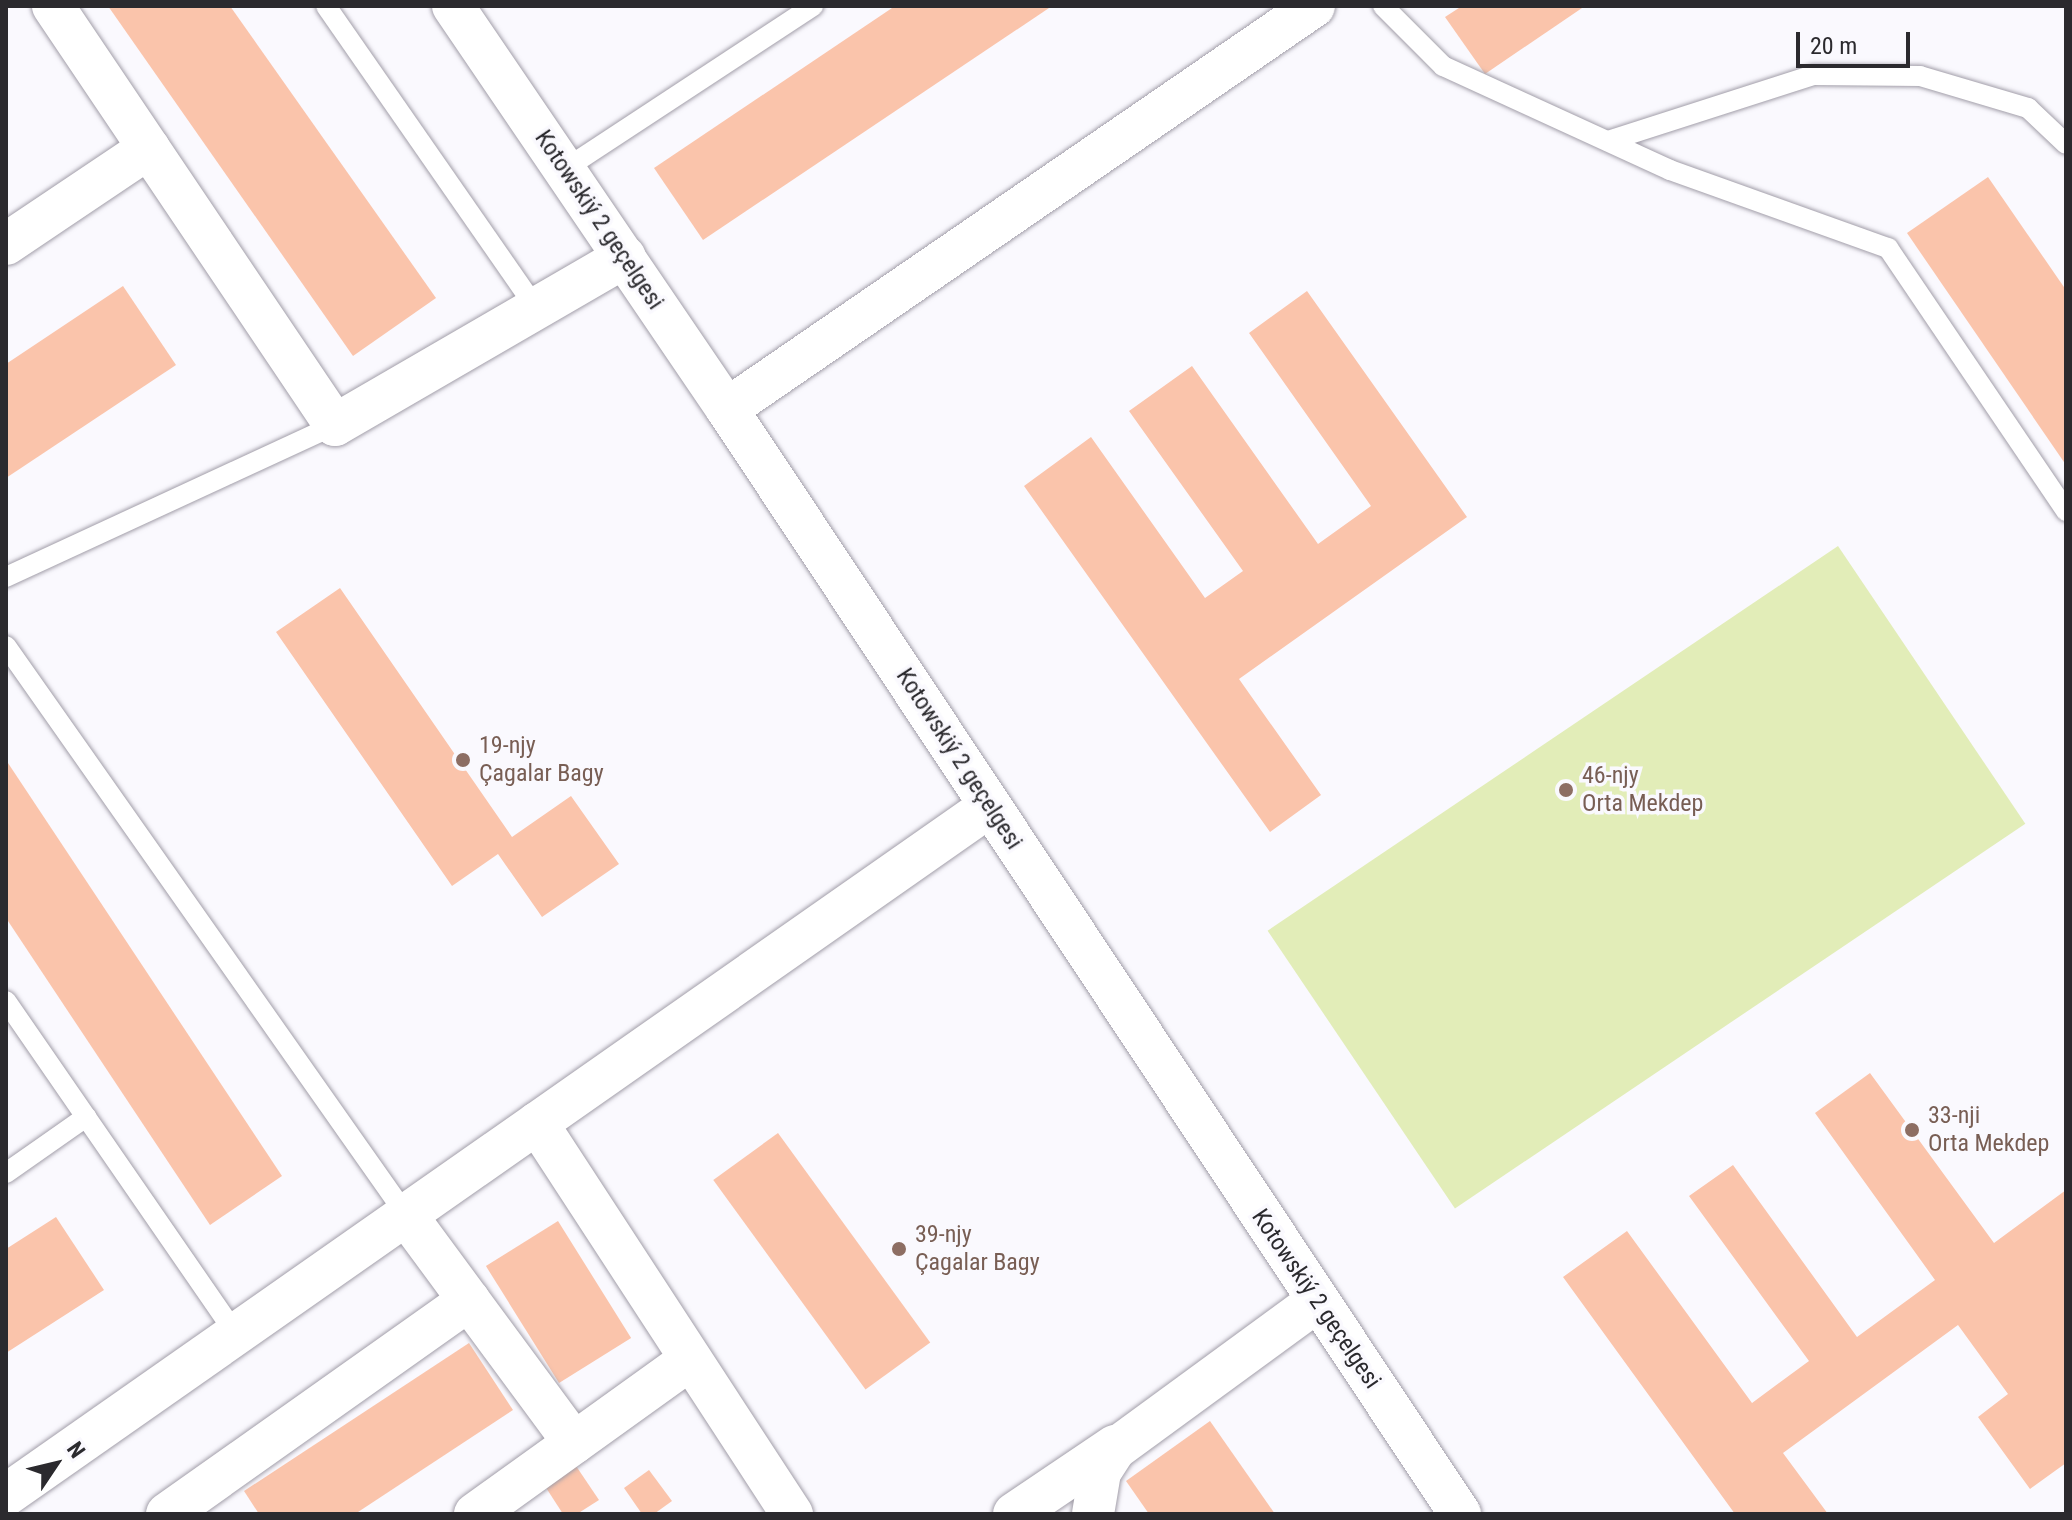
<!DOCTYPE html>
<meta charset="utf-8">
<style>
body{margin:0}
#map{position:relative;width:2072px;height:1520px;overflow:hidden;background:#faf9fe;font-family:"Roboto Condensed",sans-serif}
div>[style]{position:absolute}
.green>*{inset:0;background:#e2edb8;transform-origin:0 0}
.building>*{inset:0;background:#fac4ab;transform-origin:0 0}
.roads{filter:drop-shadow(0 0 2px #a29ea9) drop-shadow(0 0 2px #a29ea9)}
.lane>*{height:20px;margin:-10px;padding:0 10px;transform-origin:10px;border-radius:10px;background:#fff}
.street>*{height:42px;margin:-21px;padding:0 21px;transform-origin:21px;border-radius:21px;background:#fff}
.dots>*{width:22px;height:22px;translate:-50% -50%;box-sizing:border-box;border:4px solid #faf9fe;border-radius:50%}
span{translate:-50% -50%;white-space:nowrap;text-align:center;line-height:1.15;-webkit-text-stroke:7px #faf9fe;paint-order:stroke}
.street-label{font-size:24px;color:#2b2a2e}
.education-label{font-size:24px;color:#785e54}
.left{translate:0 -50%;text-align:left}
.frame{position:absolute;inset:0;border:8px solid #2b2a2e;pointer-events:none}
.north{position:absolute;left:16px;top:1424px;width:80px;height:80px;-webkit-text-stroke:6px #faf9fe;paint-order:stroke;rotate:55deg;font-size:22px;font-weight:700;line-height:32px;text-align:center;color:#2b2a2e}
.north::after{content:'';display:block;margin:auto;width:28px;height:36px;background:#2b2a2e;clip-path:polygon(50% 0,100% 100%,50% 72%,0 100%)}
.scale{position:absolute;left:1796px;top:32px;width:114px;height:36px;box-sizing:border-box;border:4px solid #2b2a2e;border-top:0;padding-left:10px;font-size:24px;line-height:28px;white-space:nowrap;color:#2b2a2e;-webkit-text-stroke:6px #faf9fe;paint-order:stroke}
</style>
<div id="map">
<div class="green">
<div style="left:1838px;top:546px;width:335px;height:688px;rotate:56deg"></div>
</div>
<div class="building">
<div style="clip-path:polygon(108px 6px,230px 6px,436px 298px,353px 356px)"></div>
<div style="clip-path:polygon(895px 6px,1052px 6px,703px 240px,654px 168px)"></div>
<div style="clip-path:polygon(1462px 6px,1585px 6px,1485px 74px,1445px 17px)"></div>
<div style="clip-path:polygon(1988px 177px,2066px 290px,2066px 465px,1907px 233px)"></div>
<div style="clip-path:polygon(123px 286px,176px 365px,6px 478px,6px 364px)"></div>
<div style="clip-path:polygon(1307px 291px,1467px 517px,1239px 679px,1321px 795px,1270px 832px,1024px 486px,1091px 437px,1205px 598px,1243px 571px,1129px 411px,1192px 366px,1318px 544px,1371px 506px,1249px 333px)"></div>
<div style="clip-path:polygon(340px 588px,512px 837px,571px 796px,619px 864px,542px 917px,498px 854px,452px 886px,276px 632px)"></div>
<div style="clip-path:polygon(6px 760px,282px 1176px,210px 1225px,6px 918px)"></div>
<div style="clip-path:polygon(1870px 1073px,1994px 1243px,2066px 1190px,2066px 1463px,2030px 1489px,1978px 1417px,2008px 1394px,1958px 1325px,1783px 1453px,1828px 1514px,1735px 1514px,1563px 1277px,1627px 1231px,1752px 1403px,1809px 1361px,1689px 1196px,1733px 1165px,1857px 1337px,1935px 1280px,1815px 1113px)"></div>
<div style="left:778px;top:1133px;width:259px;height:80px;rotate:54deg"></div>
<div style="clip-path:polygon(56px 1217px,104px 1290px,6px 1353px,6px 1249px)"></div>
<div style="left:558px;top:1221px;width:138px;height:85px;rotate:58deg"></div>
<div style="clip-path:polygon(469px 1343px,513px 1410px,355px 1514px,259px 1514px,244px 1491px)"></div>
<div style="clip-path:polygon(1210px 1421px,1275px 1514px,1149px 1514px,1126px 1481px)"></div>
<div style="clip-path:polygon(572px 1460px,599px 1500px,577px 1514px,563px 1514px,541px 1480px)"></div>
<div style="clip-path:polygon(649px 1470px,672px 1501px,654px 1514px,642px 1514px,624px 1488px)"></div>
</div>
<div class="roads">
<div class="lane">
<div style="left:326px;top:6px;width:368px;rotate:55.2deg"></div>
<div style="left:1383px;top:6px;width:85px;rotate:45deg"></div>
<div style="left:1443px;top:66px;width:250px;rotate:24.6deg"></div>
<div style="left:1670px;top:170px;width:232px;rotate:19.7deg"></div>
<div style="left:1888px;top:248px;width:318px;rotate:55.9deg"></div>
<div style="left:1608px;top:141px;width:215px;rotate:-17.8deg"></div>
<div style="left:1813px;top:75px;width:107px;rotate:0.5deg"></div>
<div style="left:1920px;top:76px;width:113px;rotate:16.5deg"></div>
<div style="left:2028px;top:108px;width:52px;rotate:43.5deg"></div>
<div style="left:565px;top:169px;width:297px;rotate:-33.3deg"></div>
<div style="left:6px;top:577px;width:362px;rotate:-24.8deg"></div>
<div style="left:6px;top:646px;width:696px;rotate:54.89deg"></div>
<div style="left:6px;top:1001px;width:405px;rotate:55.4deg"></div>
<div style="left:6px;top:1173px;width:98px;rotate:-35deg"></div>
</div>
<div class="street">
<div style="left:53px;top:6px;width:505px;rotate:56.06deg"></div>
<div style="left:335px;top:425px;width:335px;rotate:-30.1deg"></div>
<div style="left:453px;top:6px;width:487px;rotate:55.8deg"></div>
<div style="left:727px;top:409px;width:1326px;rotate:56.44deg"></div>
<div style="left:6px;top:244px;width:172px;rotate:-33.9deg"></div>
<div style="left:727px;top:409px;width:712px;rotate:-34.47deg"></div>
<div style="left:537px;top:1123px;width:467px;rotate:56.9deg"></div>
<div style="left:406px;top:1215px;width:283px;rotate:53.6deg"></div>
<div style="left:6px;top:1495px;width:1201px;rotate:-35deg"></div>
<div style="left:167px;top:1514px;width:370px;rotate:-35.3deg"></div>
<div style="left:475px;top:1514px;width:264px;rotate:-35.7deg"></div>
<div style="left:1014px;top:1514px;width:122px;rotate:-34deg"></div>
<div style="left:1093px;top:1514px;width:43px;rotate:-80.5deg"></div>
<div style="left:1100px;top:1472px;width:27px;rotate:-57deg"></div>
<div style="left:1115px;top:1449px;width:250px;rotate:-36.2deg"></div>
</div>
</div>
<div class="dots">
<div style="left:463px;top:760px;background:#8d6e63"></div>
<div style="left:1566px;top:790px;background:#8d6e63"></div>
<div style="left:1912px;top:1130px;background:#8d6e63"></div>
<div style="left:899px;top:1249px;background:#8d6e63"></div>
</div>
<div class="street-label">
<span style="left:599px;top:220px;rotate:56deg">Kotowskiý 2 geçelgesi</span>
<span style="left:959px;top:759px;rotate:57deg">Kotowskiý 2 geçelgesi</span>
<span style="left:1316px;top:1299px;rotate:56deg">Kotowskiý 2 geçelgesi</span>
</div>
<div class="education-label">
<span class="left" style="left:479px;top:760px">19-njy<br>Çagalar Bagy</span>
<span class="left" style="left:1582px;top:790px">46-njy<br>Orta Mekdep</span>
<span class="left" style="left:1928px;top:1130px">33-nji<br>Orta Mekdep</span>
<span class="left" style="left:915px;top:1249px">39-njy<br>Çagalar Bagy</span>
</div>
<div class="frame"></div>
<div class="north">N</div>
<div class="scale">20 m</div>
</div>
